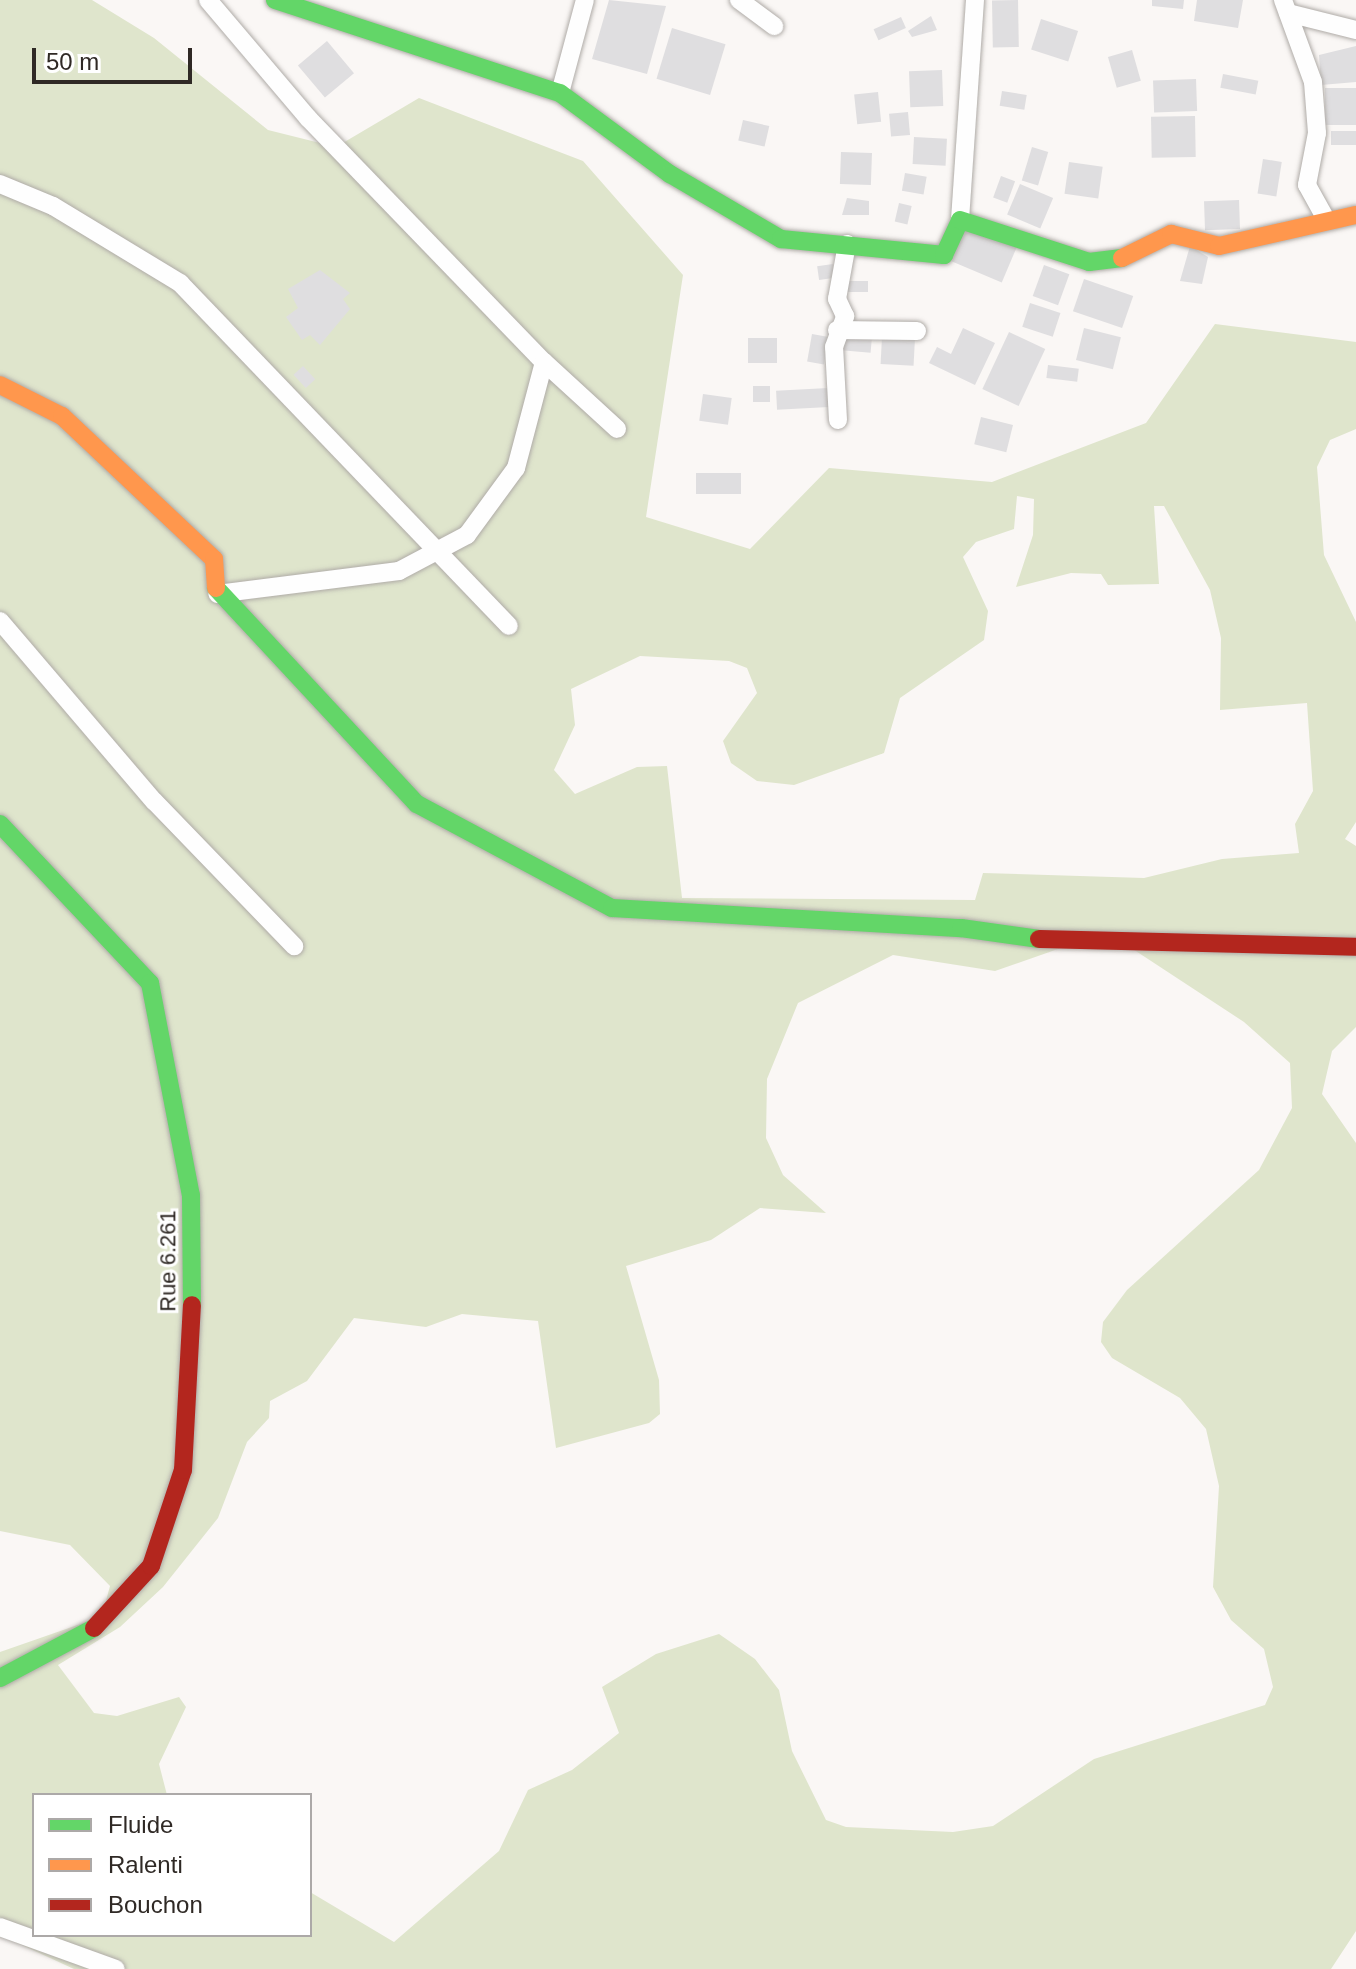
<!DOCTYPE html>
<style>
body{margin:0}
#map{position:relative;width:1356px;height:1969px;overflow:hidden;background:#faf7f5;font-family:Arial,sans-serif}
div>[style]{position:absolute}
.green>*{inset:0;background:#dfe5cc}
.building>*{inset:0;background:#dfdee0;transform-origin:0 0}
.roads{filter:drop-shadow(0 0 2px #afaba7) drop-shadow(0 0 2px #afaba7)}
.street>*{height:18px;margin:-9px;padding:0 9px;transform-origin:9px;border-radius:9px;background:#fefefe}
.fast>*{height:18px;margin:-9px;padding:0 9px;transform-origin:9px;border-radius:9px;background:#63d668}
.slow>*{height:18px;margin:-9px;padding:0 9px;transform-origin:9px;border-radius:9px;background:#ff974d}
.jam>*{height:18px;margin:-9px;padding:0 9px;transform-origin:9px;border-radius:9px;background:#b3261e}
span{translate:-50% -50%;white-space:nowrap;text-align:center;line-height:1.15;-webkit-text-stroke:6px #fff;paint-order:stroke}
.street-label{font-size:22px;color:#2f2925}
.legend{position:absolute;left:32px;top:1793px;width:280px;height:144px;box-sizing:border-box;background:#fff;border:2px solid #aca9a8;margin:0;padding:10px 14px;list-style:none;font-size:24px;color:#2f2925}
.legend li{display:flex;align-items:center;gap:16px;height:40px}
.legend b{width:40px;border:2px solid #aca9a8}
.scale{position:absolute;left:32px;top:48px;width:160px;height:36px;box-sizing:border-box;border:4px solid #2f2925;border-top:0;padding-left:10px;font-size:24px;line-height:28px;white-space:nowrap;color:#2f2925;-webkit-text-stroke:6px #fff;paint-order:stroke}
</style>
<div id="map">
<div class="green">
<div style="clip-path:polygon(evenodd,0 0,92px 0,154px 38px,268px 130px,336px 147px,419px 98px,583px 161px,683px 275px,646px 517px,750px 549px,829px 468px,992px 482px,1146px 423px,1215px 324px,1356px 342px,1356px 429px,1330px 440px,1317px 467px,1324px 555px,1356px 622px,1356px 822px,1345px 839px,1356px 846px,1356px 1027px,1332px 1051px,1322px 1094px,1356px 1143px,1356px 1931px,1331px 1969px,74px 1969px,0 1935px,0 1652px,89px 1621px,104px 1608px,110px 1586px,70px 1545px,0 1531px,0 0,1017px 496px,1034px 499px,1033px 535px,1016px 587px,1071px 573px,1101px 574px,1108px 585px,1159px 584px,1154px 506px,1164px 506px,1210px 590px,1221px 638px,1220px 710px,1307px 703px,1313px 791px,1295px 824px,1299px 853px,1222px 859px,1144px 878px,983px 873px,975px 900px,682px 898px,667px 766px,637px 767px,575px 794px,554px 770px,575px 725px,571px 689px,640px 656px,729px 661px,747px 668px,757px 693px,723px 741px,731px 763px,757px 781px,794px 785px,884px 753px,900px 698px,984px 640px,988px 611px,963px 557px,976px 542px,1014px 529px,1017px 496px,0 0,1095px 936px,1116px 938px,1244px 1022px,1290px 1063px,1292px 1108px,1259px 1170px,1127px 1290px,1103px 1322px,1101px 1342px,1112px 1358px,1180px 1398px,1206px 1429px,1219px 1486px,1213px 1587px,1231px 1620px,1264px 1649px,1273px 1687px,1265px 1705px,1094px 1759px,993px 1826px,953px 1832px,846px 1827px,826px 1820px,792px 1751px,779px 1690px,755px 1659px,719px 1634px,656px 1654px,602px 1687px,619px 1733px,572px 1770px,528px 1790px,499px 1851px,394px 1942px,310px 1892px,310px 1935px,34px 1935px,34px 1795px,167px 1795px,159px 1764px,186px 1707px,179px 1697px,117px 1716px,94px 1713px,58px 1665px,120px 1627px,163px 1587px,218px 1518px,247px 1442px,269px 1418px,270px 1401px,307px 1381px,354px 1318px,426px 1327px,462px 1314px,538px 1321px,556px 1448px,649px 1423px,660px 1414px,659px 1380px,626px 1266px,711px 1240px,760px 1208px,826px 1213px,783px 1175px,766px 1138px,767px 1079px,798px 1003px,893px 955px,995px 971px,1095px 936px)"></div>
</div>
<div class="building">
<div style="clip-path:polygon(609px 0,666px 6px,647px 74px,592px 59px)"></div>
<div style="left:1018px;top:0;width:47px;height:26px;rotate:89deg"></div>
<div style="clip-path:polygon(1152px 0,1184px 0,1183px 9px,1152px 6px)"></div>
<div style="clip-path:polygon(1197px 0,1243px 0,1238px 28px,1194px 21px)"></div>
<div style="clip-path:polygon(931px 16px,937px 30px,912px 37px,908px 31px)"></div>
<div style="left:901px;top:17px;width:12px;height:30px;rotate:66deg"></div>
<div style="left:1041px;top:19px;width:39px;height:32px;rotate:18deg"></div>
<div style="left:672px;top:28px;width:56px;height:53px;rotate:17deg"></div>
<div style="left:327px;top:41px;width:42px;height:38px;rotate:50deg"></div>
<div style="clip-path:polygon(1356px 46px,1356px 82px,1321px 85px,1319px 55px)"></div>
<div style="left:1132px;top:50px;width:32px;height:25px;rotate:74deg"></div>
<div style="left:942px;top:70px;width:36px;height:33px;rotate:88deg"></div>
<div style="left:1223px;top:74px;width:36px;height:14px;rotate:11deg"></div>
<div style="left:1196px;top:79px;width:32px;height:43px;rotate:88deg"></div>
<div style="left:1356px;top:88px;width:37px;height:31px;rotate:90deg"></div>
<div style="left:1002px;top:91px;width:25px;height:15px;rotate:9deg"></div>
<div style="left:878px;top:92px;width:30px;height:24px;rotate:84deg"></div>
<div style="left:908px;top:112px;width:23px;height:19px;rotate:85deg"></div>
<div style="left:1195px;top:116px;width:41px;height:44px;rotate:89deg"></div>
<div style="left:743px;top:120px;width:27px;height:21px;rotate:13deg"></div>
<div style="left:1356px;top:131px;width:14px;height:25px;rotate:90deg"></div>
<div style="left:914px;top:137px;width:33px;height:27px;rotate:3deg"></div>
<div style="left:1032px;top:147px;width:17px;height:35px;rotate:17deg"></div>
<div style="left:841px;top:152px;width:31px;height:32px;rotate:2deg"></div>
<div style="left:1263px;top:159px;width:19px;height:35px;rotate:9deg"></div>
<div style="left:1069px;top:162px;width:34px;height:32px;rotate:8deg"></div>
<div style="left:905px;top:173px;width:22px;height:18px;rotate:10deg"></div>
<div style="left:1001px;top:176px;width:15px;height:23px;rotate:20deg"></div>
<div style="left:1020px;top:184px;width:36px;height:33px;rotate:23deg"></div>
<div style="clip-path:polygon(847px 198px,869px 201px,869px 215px,842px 215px)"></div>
<div style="left:1239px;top:200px;width:29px;height:35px;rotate:88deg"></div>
<div style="left:899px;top:203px;width:13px;height:19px;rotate:13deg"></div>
<div style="left:962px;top:220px;width:61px;height:42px;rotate:23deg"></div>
<div style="clip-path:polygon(1190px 246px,1208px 257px,1202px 284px,1180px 281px)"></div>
<div style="left:833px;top:264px;width:14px;height:16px;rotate:82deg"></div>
<div style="left:1044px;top:265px;width:27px;height:33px;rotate:20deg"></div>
<div style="clip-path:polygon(320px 270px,350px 293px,343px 299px,350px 309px,320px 345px,310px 335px,302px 340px,286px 317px,298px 308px,288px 289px)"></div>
<div style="left:1084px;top:279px;width:52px;height:34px;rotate:19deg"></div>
<div style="left:868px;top:281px;width:11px;height:24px;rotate:90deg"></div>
<div style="left:1030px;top:303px;width:32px;height:25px;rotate:18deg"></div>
<div style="clip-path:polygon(963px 328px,995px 343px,975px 385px,929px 363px,937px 347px,951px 354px)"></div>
<div style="left:1084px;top:328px;width:38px;height:33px;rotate:14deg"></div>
<div style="left:1009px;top:332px;width:40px;height:63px;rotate:25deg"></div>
<div style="left:812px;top:334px;width:17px;height:28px;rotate:10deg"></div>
<div style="left:840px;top:335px;width:32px;height:15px;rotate:5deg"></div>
<div style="left:882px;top:337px;width:33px;height:27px;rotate:3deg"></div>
<div style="left:748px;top:338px;width:29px;height:25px"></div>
<div style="left:1048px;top:365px;width:31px;height:13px;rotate:7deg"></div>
<div style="left:303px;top:366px;width:18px;height:13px;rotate:47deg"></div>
<div style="left:753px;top:386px;width:17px;height:16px"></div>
<div style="left:828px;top:388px;width:19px;height:52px;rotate:87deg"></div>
<div style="left:703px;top:394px;width:29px;height:27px;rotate:8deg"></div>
<div style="left:981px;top:417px;width:33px;height:28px;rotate:14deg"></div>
<div style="left:741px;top:473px;width:21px;height:45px;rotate:90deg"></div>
</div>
<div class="roads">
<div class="street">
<div style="left:208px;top:0;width:155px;rotate:49.7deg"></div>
<div style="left:308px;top:118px;width:339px;rotate:46deg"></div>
<div style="left:544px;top:362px;width:110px;rotate:104.8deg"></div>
<div style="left:516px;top:468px;width:83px;rotate:126.2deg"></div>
<div style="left:467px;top:535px;width:77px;rotate:152.1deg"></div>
<div style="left:399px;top:571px;width:183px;rotate:172.8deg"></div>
<div style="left:739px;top:0;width:44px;rotate:36.6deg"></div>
<div style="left:1283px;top:0;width:87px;rotate:69.9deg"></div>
<div style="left:1313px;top:82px;width:51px;rotate:85.5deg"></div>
<div style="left:1317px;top:133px;width:53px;rotate:100.9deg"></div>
<div style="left:1307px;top:185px;width:37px;rotate:61deg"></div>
<div style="left:1288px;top:13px;width:70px;rotate:14deg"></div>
<div style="left:560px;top:93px;width:96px;rotate:-75deg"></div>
<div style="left:0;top:184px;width:57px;rotate:22.5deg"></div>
<div style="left:53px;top:206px;width:149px;rotate:31.2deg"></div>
<div style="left:180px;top:283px;width:475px;rotate:46.2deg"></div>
<div style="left:960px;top:220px;width:221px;rotate:-86.1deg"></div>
<div style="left:837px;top:330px;width:80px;rotate:0.7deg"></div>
<div style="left:544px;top:362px;width:99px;rotate:42.5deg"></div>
<div style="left:838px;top:420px;width:73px;rotate:-93.1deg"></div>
<div style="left:834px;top:347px;width:33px;rotate:-70deg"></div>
<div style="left:845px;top:316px;width:19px;rotate:-115deg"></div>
<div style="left:837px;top:299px;width:56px;rotate:-79.7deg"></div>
<div style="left:0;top:621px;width:237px;rotate:49.5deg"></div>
<div style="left:154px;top:801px;width:202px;rotate:46deg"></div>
<div style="left:0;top:1927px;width:123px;rotate:19.9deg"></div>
</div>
<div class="fast">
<div style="left:275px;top:0;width:300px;rotate:18.1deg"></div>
<div style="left:560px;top:93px;width:137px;rotate:36.4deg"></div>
<div style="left:670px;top:174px;width:129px;rotate:30.4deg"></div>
<div style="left:781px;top:239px;width:164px;rotate:5.6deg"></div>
<div style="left:944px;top:255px;width:38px;rotate:-65deg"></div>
<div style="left:960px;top:220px;width:136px;rotate:18deg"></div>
<div style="left:1089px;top:262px;width:33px;rotate:-7deg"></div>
<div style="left:216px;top:588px;width:295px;rotate:47.1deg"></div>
<div style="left:417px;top:804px;width:221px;rotate:28.1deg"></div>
<div style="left:612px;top:908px;width:350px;rotate:3.3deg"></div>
<div style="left:961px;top:928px;width:79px;rotate:8deg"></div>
<div style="left:0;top:824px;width:219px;rotate:46.7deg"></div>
<div style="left:150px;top:983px;width:216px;rotate:79.1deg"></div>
<div style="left:191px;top:1195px;width:110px;rotate:89.5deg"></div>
<div style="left:0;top:1678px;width:106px;rotate:-28deg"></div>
</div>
<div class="slow">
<div style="left:1122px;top:258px;width:55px;rotate:-26.1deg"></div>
<div style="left:1171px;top:234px;width:49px;rotate:14deg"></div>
<div style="left:1219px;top:246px;width:140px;rotate:-12.8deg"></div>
<div style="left:0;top:385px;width:69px;rotate:26.6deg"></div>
<div style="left:62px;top:416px;width:209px;rotate:43.3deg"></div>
<div style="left:214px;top:559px;width:29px;rotate:86deg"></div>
</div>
<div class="jam">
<div style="left:1039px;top:939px;width:317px;rotate:1.4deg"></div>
<div style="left:94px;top:1628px;width:84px;rotate:-47.4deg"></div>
<div style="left:151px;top:1566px;width:101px;rotate:-71.6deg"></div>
<div style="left:183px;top:1470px;width:165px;rotate:-86.9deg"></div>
</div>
</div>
<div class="street-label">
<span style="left:168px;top:1261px;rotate:-90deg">Rue 6.261</span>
</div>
<ul class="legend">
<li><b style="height:10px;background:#63d668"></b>Fluide</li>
<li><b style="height:10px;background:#ff974d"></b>Ralenti</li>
<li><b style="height:10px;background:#b3261e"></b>Bouchon</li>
</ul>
<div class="scale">50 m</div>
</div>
